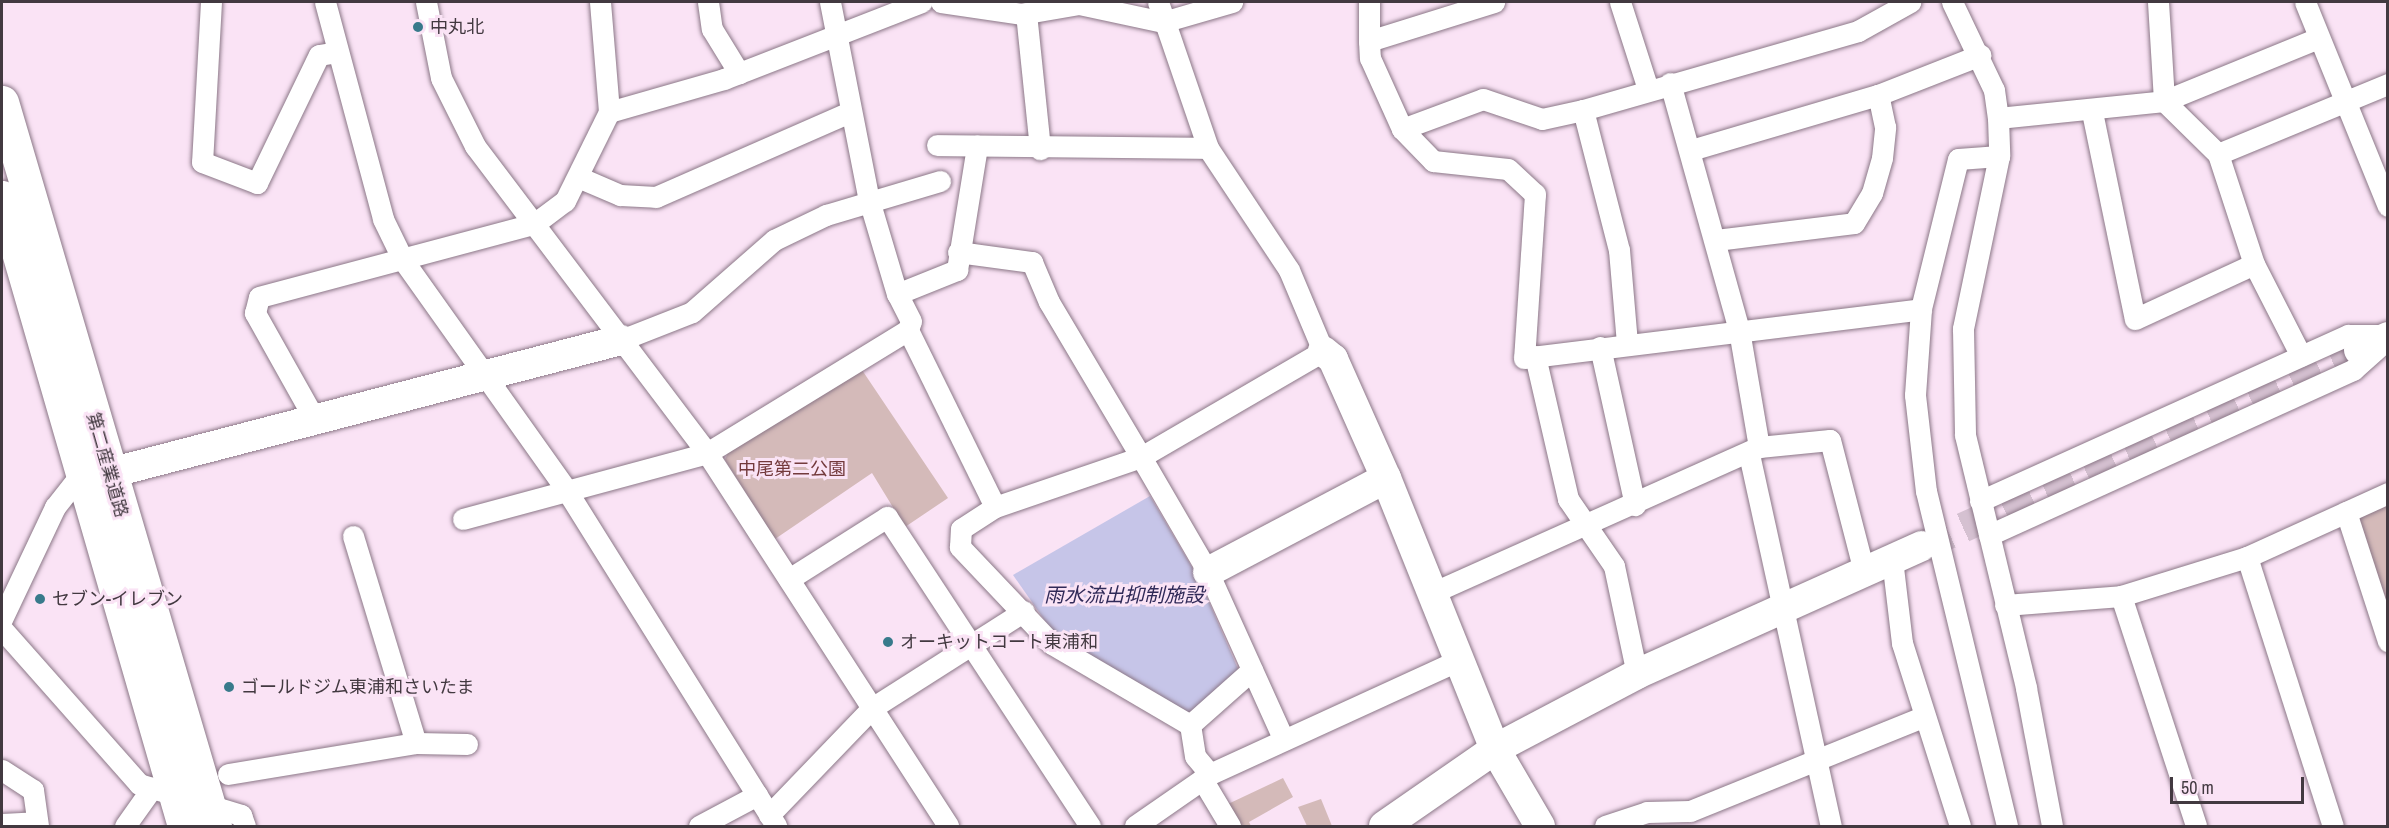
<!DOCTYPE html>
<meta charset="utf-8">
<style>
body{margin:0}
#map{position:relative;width:2389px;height:828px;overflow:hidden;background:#fae3f5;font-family:"Archivo Narrow","Noto Sans JP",sans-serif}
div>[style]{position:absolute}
.green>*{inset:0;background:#d4bab9}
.water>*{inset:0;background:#c6c5e8}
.secondary-tunnel>*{height:30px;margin-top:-15px;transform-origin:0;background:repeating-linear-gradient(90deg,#d5c1d1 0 30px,transparent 0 45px)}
.roads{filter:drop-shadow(0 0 2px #8b7787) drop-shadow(0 0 2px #8b7787)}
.street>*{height:21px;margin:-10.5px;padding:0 10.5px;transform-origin:10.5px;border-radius:10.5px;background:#fff}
.secondary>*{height:30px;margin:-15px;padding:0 15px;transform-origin:15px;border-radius:15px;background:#fff}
.primary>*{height:33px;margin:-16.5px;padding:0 16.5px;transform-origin:16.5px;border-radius:16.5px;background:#fff}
.dots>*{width:16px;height:16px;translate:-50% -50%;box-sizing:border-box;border:3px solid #fae3f5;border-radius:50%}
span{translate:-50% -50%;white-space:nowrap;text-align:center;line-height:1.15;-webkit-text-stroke:6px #fae3f5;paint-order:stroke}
.poi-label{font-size:18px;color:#423940}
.left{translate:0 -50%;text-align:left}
.street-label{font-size:18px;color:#423940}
.park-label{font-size:18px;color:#733a3c}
.water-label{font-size:20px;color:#302a58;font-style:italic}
.frame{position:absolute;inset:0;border:3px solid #423940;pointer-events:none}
.scale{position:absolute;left:2170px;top:777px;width:134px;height:27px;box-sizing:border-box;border:3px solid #423940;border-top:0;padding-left:8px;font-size:18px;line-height:21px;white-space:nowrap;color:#423940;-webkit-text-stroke:4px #fae3f5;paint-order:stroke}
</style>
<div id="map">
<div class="green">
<div style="clip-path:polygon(862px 370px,948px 498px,905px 527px,872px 473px,775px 539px,725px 460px,728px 452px)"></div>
<div style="clip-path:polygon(2387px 500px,2387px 621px,2356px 523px,2359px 513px)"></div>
<div style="clip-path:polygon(1283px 778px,1293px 797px,1249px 822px,1251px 826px,1240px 826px,1228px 804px)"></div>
<div style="clip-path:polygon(1321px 799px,1332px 826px,1307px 826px,1298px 807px)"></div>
</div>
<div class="water">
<div style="clip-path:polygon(1150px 496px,1199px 579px,1238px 669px,1189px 716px,1057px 638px,1013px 575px)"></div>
</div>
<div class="secondary-tunnel">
<div style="left:1922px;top:546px;width:479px;rotate:-24.2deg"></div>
</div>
<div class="roads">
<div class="street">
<div style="left:211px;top:2px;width:160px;rotate:93.2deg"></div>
<div style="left:202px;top:162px;width:59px;rotate:20.9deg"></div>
<div style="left:257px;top:183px;width:142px;rotate:-64.2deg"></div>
<div style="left:319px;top:55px;width:18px;rotate:-9deg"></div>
<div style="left:325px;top:2px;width:225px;rotate:75deg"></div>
<div style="left:383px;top:219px;width:46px;rotate:64deg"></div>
<div style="left:403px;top:260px;width:283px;rotate:54.6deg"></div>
<div style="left:567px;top:491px;width:395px;rotate:58deg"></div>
<div style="left:426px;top:2px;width:77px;rotate:78.8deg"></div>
<div style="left:441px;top:78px;width:76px;rotate:63.4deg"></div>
<div style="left:475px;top:146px;width:385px;rotate:52.9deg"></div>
<div style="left:707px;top:453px;width:444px;rotate:57.1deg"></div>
<div style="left:600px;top:2px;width:110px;rotate:85.3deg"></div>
<div style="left:708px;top:2px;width:27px;rotate:82deg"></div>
<div style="left:712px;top:29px;width:52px;rotate:58.5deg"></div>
<div style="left:830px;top:2px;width:202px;rotate:78.9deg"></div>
<div style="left:869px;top:200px;width:98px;rotate:73.4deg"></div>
<div style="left:941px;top:2px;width:81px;rotate:8.5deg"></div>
<div style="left:1021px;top:14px;width:59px;rotate:-9.8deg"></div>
<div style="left:1079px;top:4px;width:86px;rotate:12.1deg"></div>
<div style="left:1163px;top:22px;width:72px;rotate:-16.2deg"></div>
<div style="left:1369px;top:2px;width:39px;rotate:90deg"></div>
<div style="left:1369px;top:41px;width:131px;rotate:-17.3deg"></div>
<div style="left:1620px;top:2px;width:91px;rotate:72.2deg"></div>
<div style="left:1952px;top:2px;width:98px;rotate:64.5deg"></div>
<div style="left:1994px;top:90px;width:28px;rotate:82deg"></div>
<div style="left:1998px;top:118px;width:38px;rotate:88deg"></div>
<div style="left:1999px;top:156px;width:177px;rotate:101.8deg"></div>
<div style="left:1963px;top:329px;width:106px;rotate:88.9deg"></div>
<div style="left:1965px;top:435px;width:260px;rotate:76.4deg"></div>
<div style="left:2026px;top:688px;width:140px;rotate:79.3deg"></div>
<div style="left:2158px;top:2px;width:99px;rotate:86.5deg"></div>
<div style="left:2164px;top:101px;width:76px;rotate:44.5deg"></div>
<div style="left:2218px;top:154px;width:116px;rotate:71.9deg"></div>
<div style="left:2254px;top:264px;width:103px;rotate:62.9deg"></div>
<div style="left:2305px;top:2px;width:220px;rotate:67.9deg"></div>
<div style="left:1026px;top:13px;width:137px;rotate:84.1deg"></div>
<div style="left:1369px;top:41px;width:17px;rotate:87deg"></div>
<div style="left:1370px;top:58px;width:78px;rotate:65.7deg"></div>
<div style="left:1402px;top:129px;width:45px;rotate:45.9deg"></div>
<div style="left:1433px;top:161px;width:75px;rotate:6.1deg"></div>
<div style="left:1508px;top:169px;width:37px;rotate:43deg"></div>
<div style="left:1535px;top:194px;width:164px;rotate:93.8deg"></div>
<div style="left:1524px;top:358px;width:400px;rotate:-7deg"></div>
<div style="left:1670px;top:83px;width:256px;rotate:74.4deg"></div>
<div style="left:1739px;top:330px;width:119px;rotate:80.3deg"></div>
<div style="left:1583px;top:110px;width:145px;rotate:75.6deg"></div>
<div style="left:1619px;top:250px;width:93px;rotate:85.1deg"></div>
<div style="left:2092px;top:112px;width:211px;rotate:78.3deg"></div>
<div style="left:2135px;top:319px;width:131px;rotate:-24.8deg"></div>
<div style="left:1998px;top:118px;width:167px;rotate:-5.8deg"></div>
<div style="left:2164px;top:101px;width:166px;rotate:-22.2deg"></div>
<div style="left:1402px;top:129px;width:86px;rotate:-20.3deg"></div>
<div style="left:1483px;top:99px;width:62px;rotate:18.7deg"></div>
<div style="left:1542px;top:119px;width:42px;rotate:-12.4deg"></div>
<div style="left:1583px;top:110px;width:286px;rotate:-16deg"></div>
<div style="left:1858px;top:31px;width:60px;rotate:-29.1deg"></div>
<div style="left:937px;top:145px;width:271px;rotate:0.6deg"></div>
<div style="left:1691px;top:150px;width:195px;rotate:-16.4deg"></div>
<div style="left:1878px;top:95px;width:110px;rotate:-21.4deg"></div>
<div style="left:2218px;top:154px;width:184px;rotate:-22.4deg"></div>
<div style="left:1999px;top:156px;width:41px;rotate:175.8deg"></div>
<div style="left:1958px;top:159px;width:154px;rotate:103.9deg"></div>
<div style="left:1921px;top:309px;width:86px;rotate:94deg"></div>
<div style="left:1915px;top:395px;width:97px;rotate:83.5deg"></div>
<div style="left:1926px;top:491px;width:345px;rotate:76.4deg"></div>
<div style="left:578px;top:177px;width:46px;rotate:23.2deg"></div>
<div style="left:620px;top:195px;width:36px;rotate:3deg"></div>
<div style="left:656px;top:197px;width:212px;rotate:-23.7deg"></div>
<div style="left:1716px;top:240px;width:139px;rotate:-7deg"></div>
<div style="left:1854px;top:223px;width:35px;rotate:-59deg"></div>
<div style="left:1872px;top:193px;width:36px;rotate:-74deg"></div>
<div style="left:1882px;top:158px;width:31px;rotate:-84deg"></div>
<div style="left:1885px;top:127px;width:33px;rotate:-102deg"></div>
<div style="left:958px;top:252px;width:75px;rotate:7.7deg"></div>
<div style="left:1032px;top:262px;width:43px;rotate:67deg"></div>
<div style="left:1049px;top:302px;width:180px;rotate:59.3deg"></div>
<div style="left:1141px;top:457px;width:211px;rotate:-30.2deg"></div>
<div style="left:1323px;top:351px;width:88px;rotate:-112.8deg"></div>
<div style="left:1289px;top:270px;width:146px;rotate:-123.6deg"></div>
<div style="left:1208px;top:148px;width:154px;rotate:-108.9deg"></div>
<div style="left:908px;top:330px;width:197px;rotate:63.8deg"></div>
<div style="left:621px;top:340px;width:76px;rotate:-21.5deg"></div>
<div style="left:692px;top:312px;width:109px;rotate:-41.3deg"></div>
<div style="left:774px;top:240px;width:58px;rotate:-25.7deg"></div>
<div style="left:826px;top:215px;width:119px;rotate:-16.6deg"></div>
<div style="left:1600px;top:347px;width:162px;rotate:77.5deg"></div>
<div style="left:1535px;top:356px;width:147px;rotate:77deg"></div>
<div style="left:1568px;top:499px;width:81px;rotate:55.5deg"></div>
<div style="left:1614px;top:566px;width:110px;rotate:78deg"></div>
<div style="left:315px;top:420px;width:123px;rotate:-119.3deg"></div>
<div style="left:255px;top:313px;width:16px;rotate:-76deg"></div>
<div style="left:259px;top:297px;width:285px;rotate:-14.9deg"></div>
<div style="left:534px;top:224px;width:39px;rotate:-37deg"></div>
<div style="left:565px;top:201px;width:99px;rotate:-63.7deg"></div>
<div style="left:609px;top:112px;width:120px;rotate:-16deg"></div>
<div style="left:724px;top:79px;width:212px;rotate:-21.3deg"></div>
<div style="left:1749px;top:454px;width:381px;rotate:77.6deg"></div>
<div style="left:1980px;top:501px;width:404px;rotate:-24.3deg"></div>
<div style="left:2348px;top:335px;width:34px"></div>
<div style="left:2346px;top:512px;width:136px;rotate:72deg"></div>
<div style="left:463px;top:519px;width:253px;rotate:-15.1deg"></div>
<div style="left:707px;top:453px;width:236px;rotate:-31.5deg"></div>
<div style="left:908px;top:330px;width:9px;rotate:-72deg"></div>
<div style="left:911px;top:321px;width:30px;rotate:-117deg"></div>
<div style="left:897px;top:294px;width:65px;rotate:-21.8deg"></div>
<div style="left:957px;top:270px;width:126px;rotate:-80.8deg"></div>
<div style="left:1989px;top:535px;width:400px;rotate:-24.4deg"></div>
<div style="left:2353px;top:370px;width:38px;rotate:-42deg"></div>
<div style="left:353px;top:536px;width:216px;rotate:73.1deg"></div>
<div style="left:2247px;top:557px;width:282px;rotate:72.3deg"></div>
<div style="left:1892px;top:559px;width:85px;rotate:83.2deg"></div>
<div style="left:1902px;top:643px;width:192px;rotate:72.4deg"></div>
<div style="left:789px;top:579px;width:116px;rotate:-32.3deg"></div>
<div style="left:887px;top:517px;width:370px;rotate:56.7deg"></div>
<div style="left:1432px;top:593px;width:358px;rotate:-24.1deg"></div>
<div style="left:1759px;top:447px;width:71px;rotate:-5.6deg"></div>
<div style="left:1830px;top:440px;width:135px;rotate:75.5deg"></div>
<div style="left:2121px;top:596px;width:242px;rotate:71.9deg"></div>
<div style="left:2005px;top:605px;width:116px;rotate:-4.4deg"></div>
<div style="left:2121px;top:596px;width:132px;rotate:-17.2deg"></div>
<div style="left:2247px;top:557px;width:155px;rotate:-24.4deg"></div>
<div style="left:2px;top:619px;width:124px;rotate:-64.7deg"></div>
<div style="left:55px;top:507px;width:42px;rotate:-51.8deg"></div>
<div style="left:2px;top:629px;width:207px;rotate:48.5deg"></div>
<div style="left:139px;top:784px;width:107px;rotate:16.9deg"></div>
<div style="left:241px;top:815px;width:12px;rotate:70deg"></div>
<div style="left:1190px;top:725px;width:160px;rotate:-149.6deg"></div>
<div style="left:1052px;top:644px;width:134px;rotate:-133.5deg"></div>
<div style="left:960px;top:547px;width:18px;rotate:-87deg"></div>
<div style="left:961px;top:529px;width:40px;rotate:-32.9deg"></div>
<div style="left:995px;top:507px;width:154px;rotate:-18.9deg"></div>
<div style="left:1141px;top:457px;width:133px;rotate:59.8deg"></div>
<div style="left:1208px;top:572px;width:184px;rotate:65.7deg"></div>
<div style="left:2px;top:770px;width:37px;rotate:33deg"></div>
<div style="left:33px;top:790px;width:36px;rotate:82deg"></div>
<div style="left:228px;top:774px;width:191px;rotate:-9.4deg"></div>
<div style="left:416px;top:743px;width:51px;rotate:1.1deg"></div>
<div style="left:1210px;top:774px;width:23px;rotate:-130deg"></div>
<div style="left:1195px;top:756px;width:31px;rotate:-99deg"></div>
<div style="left:1190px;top:725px;width:83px;rotate:-41.6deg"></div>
<div style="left:1202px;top:779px;width:55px;rotate:59.2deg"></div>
<div style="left:769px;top:815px;width:149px;rotate:-46.1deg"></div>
<div style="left:872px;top:708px;width:180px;rotate:-32.5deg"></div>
<div style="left:2px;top:824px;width:34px;rotate:-3deg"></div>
<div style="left:125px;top:826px;width:47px;rotate:-54.6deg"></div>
<div style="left:699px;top:826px;width:66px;rotate:-28.1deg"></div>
<div style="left:1135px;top:826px;width:91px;rotate:-34.7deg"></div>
<div style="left:1210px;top:774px;width:272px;rotate:-24.6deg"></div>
<div style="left:1605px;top:826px;width:44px;rotate:-18.4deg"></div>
<div style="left:1647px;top:812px;width:43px;rotate:-1.3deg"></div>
<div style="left:1690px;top:811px;width:253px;rotate:-22deg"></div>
</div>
<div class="secondary">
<div style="left:2359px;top:350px;width:32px;rotate:-24deg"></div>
<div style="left:1323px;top:351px;width:13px;rotate:39deg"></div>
<div style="left:1333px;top:359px;width:130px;rotate:66deg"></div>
<div style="left:1386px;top:478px;width:292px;rotate:68.1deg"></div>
<div style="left:1495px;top:749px;width:89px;rotate:59.7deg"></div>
<div style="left:110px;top:473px;width:528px;rotate:-14.59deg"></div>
<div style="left:1208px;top:572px;width:201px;rotate:-27.8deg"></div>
<div style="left:1384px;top:826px;width:135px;rotate:-34.7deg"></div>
<div style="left:1495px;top:749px;width:161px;rotate:-27.8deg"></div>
<div style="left:1637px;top:674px;width:312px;rotate:-24.2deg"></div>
</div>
<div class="primary">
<div style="left:2px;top:102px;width:755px;rotate:73.61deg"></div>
<div style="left:2px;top:197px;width:655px;rotate:73.86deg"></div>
</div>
</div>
<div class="dots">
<div style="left:418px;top:27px;background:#387a8b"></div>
<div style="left:40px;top:599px;background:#387a8b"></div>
<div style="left:888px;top:642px;background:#387a8b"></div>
<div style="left:229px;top:687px;background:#387a8b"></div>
</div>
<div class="poi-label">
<span class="left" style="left:430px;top:27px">中丸北</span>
<span class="left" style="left:52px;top:599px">セブン-イレブン</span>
<span class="left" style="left:900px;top:642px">オーキットコート東浦和</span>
<span class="left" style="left:241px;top:687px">ゴールドジム東浦和さいたま</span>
</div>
<div class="street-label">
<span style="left:107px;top:465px;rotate:74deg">第二産業道路</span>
</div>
<div class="park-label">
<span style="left:792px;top:469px">中尾第二公園</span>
</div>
<div class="water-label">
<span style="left:1124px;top:594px">雨水流出抑制施設</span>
</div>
<div class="frame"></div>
<div class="scale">50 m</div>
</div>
